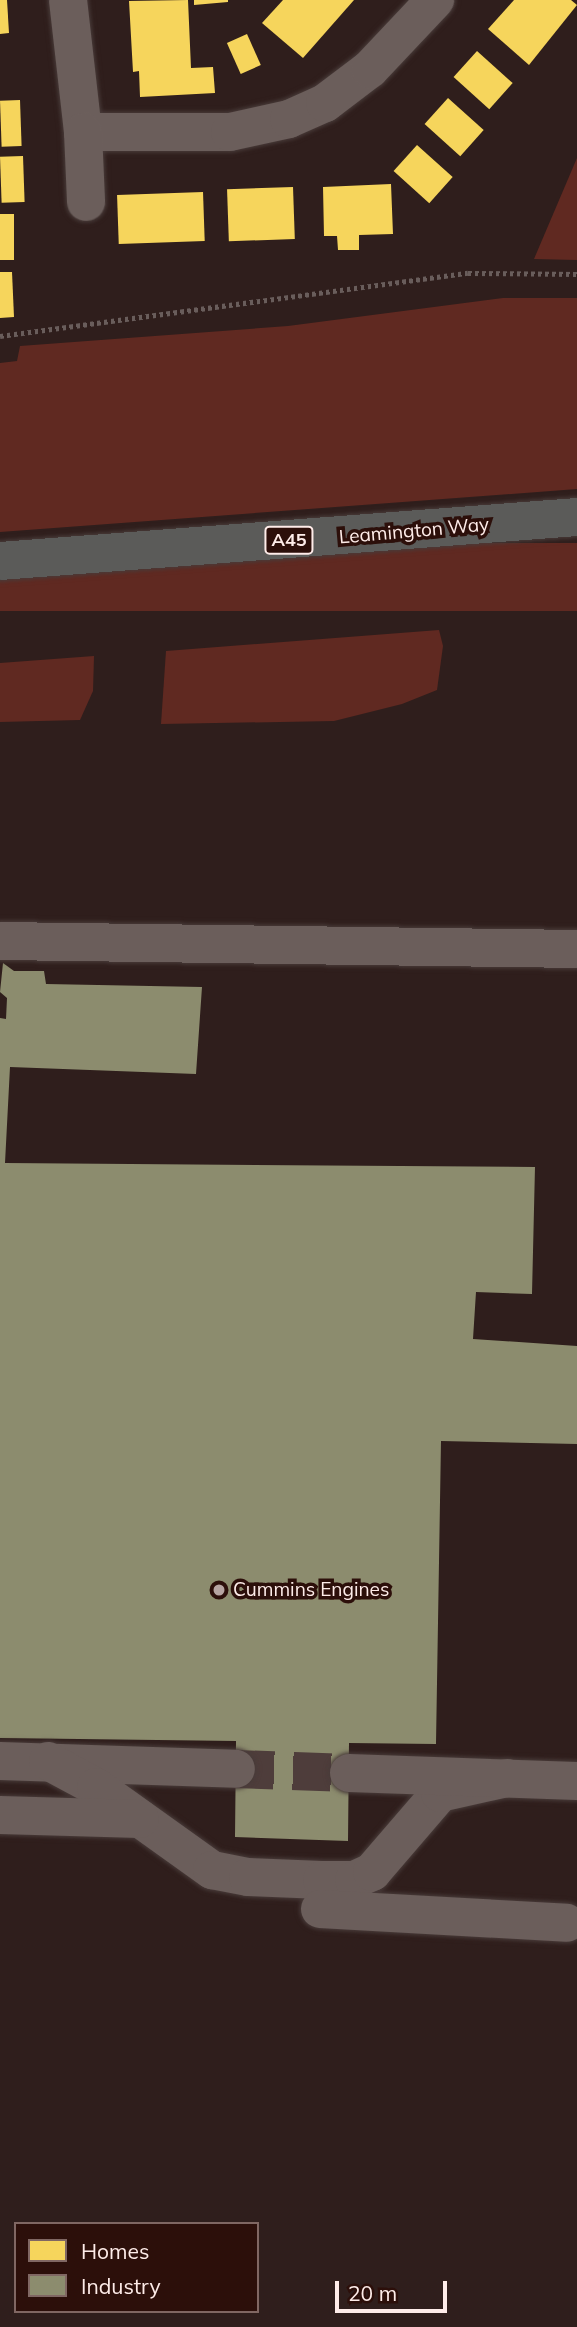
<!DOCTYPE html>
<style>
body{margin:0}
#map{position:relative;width:577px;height:2327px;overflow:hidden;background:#2f1e1c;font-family:Mulish,sans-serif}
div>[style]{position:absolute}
.green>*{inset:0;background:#602921;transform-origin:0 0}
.homes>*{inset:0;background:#f6d55c;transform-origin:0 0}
.industry>*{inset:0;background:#8c8c6e}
.minor-tunnel>*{height:38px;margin-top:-19px;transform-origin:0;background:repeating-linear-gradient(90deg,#4e3d3b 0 38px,transparent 0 57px)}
.path>*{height:4.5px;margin-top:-2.25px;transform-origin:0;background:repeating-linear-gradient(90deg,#695d5b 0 3.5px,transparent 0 7px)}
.roads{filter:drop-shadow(0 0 2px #483b39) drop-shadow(0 0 2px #483b39)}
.minor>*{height:38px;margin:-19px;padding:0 19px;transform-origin:19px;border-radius:19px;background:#6b5e5b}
.highway>*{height:38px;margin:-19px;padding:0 19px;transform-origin:19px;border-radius:19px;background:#5b5b59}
.dots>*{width:19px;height:19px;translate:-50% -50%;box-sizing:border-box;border:4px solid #2c0f0a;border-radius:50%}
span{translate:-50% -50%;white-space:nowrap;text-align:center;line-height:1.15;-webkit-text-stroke:7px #2c0f0a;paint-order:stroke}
.shield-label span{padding:2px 5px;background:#2c0f0a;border:2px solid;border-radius:5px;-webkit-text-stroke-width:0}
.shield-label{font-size:18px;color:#feece9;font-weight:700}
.street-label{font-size:19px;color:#feece9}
.poi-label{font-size:19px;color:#feece9}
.left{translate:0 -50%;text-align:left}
.legend{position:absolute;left:14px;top:2222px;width:245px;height:91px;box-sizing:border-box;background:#2c0f0a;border:2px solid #806763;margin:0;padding:9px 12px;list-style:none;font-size:21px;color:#feece9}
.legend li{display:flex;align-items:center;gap:14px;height:35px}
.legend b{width:35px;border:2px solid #806763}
.scale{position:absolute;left:335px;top:2281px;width:112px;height:32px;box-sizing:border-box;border:4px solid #feece9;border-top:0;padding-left:9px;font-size:21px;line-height:24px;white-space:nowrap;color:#feece9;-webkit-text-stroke:5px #2c0f0a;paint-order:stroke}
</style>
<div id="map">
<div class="green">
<div style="clip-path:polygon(577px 158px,577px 260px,534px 259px)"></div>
<div style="clip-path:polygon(503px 298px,577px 298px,577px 489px,0 532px,0 363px,17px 361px,20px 346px,288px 326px)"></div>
<div style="left:577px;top:543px;width:68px;height:578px;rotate:90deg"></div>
<div style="clip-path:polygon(439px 630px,443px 646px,437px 690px,402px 704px,334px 721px,161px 724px,166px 651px)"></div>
<div style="clip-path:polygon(94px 656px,93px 691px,80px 720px,0 722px,0 663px)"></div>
</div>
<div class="homes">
<div style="clip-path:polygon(0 0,7px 0,9px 33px,0 34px)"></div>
<div style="clip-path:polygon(188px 0,191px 68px,213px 67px,215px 93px,140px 97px,139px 71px,133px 72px,129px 1px)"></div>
<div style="clip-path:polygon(194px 0,228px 0,228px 2px,194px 5px)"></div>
<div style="clip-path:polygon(283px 0,354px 0,303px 58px,262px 23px)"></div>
<div style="clip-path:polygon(514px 0,571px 0,577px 5px,529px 65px,488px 29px)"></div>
<div style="left:247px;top:34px;width:34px;height:22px;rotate:66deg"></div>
<div style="left:477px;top:51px;width:48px;height:35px;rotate:42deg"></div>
<div style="left:448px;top:98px;width:48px;height:35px;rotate:42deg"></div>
<div style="left:20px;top:100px;width:46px;height:20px;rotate:88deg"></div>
<div style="left:417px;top:145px;width:48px;height:35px;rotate:42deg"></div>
<div style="left:23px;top:156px;width:46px;height:23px;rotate:88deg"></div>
<div style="clip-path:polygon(391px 184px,393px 234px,359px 235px,359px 250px,338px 250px,337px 236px,324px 236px,323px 187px)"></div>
<div style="left:293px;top:187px;width:52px;height:66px;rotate:88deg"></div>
<div style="left:203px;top:192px;width:49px;height:86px;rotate:88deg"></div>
<div style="left:0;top:214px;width:14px;height:46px"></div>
<div style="clip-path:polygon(0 272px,12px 272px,14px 317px,0 318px)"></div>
</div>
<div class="industry">
<div style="clip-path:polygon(3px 963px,14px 971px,44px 971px,46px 984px,202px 987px,196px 1074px,10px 1067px,5px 1163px,535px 1167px,532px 1294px,476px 1292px,473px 1339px,577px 1346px,577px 1444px,441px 1441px,436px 1744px,349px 1743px,348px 1841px,235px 1837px,236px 1741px,0 1738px,0 1018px,6px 1019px,7px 998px,0 992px)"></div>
</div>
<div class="minor-tunnel">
<div style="left:236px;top:1769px;width:113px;rotate:2deg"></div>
</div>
<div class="path">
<div style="left:0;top:336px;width:472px;rotate:-7.7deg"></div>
<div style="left:468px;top:273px;width:109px;rotate:0.5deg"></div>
</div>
<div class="roads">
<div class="minor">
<div style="left:68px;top:0;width:133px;rotate:83.5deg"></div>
<div style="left:83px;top:132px;width:147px"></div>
<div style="left:230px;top:132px;width:60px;rotate:-12.4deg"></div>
<div style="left:289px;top:119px;width:39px;rotate:-24deg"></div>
<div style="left:325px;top:103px;width:56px;rotate:-37.1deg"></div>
<div style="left:370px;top:69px;width:95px;rotate:-46.7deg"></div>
<div style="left:83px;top:132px;width:70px;rotate:87.5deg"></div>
<div style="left:0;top:941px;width:577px;rotate:0.79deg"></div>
<div style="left:0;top:1761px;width:236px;rotate:1.9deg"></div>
<div style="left:48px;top:1761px;width:55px;rotate:28.4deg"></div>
<div style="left:96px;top:1787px;width:143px;rotate:35.6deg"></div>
<div style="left:212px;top:1870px;width:37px;rotate:11deg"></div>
<div style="left:248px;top:1877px;width:74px;rotate:2.3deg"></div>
<div style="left:322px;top:1880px;width:32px"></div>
<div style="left:354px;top:1880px;width:20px;rotate:-24deg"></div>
<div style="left:372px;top:1872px;width:104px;rotate:-49.3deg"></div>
<div style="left:440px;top:1793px;width:69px;rotate:-12.6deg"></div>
<div style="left:349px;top:1773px;width:228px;rotate:2deg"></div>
<div style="left:0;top:1815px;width:140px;rotate:1.6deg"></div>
<div style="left:320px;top:1909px;width:247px;rotate:3.2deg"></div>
</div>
<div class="highway">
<div style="left:0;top:561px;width:579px;rotate:-4.36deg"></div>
</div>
</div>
<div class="dots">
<div style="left:219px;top:1590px;background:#b6a4a1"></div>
</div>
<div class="shield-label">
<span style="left:289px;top:540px">A45</span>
</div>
<div class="street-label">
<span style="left:414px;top:531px;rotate:-5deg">Leamington Way</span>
</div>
<div class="poi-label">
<span class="left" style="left:233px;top:1590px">Cummins Engines</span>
</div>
<ul class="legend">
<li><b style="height:19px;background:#f6d55c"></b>Homes</li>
<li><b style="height:19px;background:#8c8c6e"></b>Industry</li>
</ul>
<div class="scale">20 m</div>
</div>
